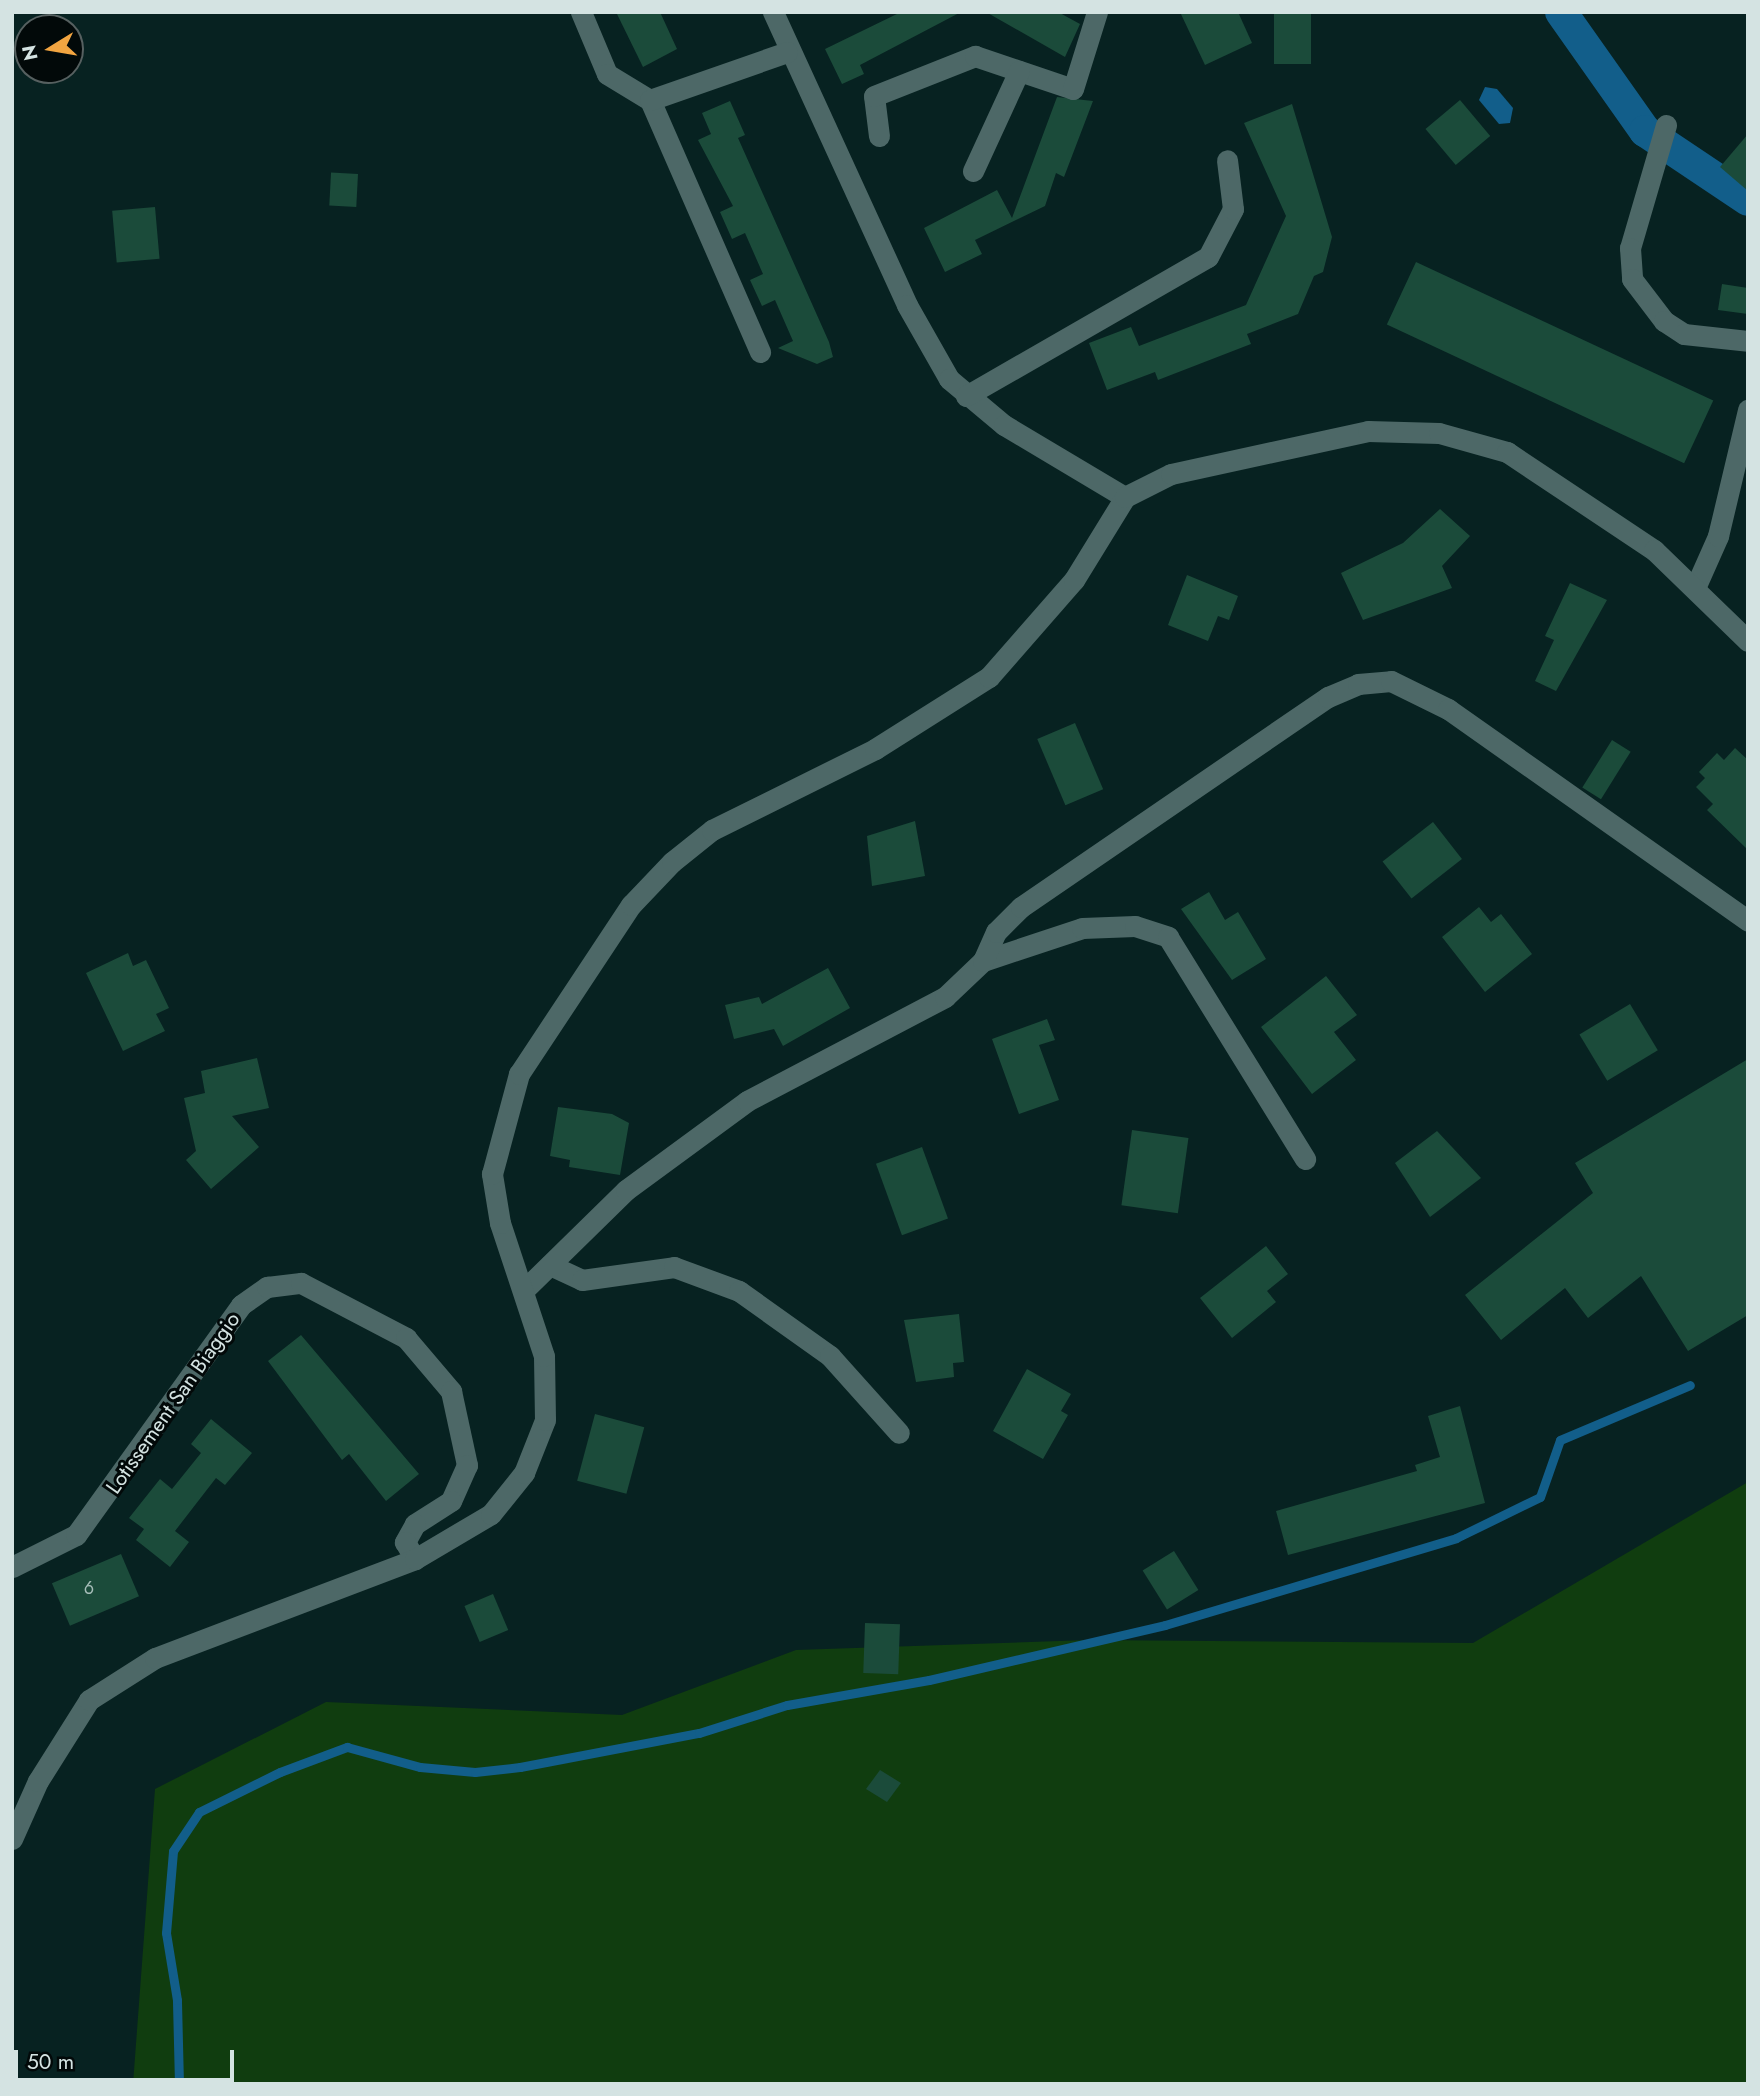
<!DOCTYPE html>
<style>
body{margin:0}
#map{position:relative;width:1760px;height:2096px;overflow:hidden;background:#072221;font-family:Jost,sans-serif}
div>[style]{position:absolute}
.green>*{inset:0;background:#103d0f}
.water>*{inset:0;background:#125e8a}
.stream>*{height:9px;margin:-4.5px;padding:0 4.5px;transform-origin:4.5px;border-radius:4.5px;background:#125e8a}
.canal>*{height:32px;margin:-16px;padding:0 16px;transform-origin:16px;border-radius:16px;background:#125e8a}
.building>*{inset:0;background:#1b4b3a;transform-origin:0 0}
.minor>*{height:21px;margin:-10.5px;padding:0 10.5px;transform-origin:10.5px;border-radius:10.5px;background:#4d6867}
span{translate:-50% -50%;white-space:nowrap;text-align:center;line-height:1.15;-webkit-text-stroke:6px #020909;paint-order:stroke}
.number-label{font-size:18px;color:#a6bdb8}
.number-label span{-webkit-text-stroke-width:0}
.street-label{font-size:21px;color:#d4e3e2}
.frame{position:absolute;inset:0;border:14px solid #d4e3e2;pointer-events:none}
.north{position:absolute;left:14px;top:14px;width:70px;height:70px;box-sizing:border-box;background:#020909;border:2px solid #566060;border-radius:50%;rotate:259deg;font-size:19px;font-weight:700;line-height:28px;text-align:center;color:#d4e3e2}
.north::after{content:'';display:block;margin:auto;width:24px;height:32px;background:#f2a541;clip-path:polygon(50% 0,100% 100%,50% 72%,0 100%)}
.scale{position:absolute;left:14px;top:2050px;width:220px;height:32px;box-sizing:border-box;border:4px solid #d4e3e2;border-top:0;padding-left:9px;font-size:21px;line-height:24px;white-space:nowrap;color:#d4e3e2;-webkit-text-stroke:5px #020909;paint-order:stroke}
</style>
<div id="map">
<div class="green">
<div style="clip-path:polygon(1748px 1482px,1748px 2084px,133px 2084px,155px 1789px,326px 1702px,622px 1715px,796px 1650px,1089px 1640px,1473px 1643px)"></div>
</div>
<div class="water">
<div style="clip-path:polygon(1485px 87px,1497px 89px,1513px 108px,1510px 123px,1499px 124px,1479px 100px)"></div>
</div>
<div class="stream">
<div style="left:179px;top:2084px;width:84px;rotate:-91.4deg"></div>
<div style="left:177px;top:2000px;width:68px;rotate:-99.3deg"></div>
<div style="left:166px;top:1933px;width:82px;rotate:-85.1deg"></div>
<div style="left:173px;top:1851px;width:47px;rotate:-56.3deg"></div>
<div style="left:199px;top:1812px;width:90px;rotate:-26.3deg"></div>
<div style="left:280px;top:1772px;width:72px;rotate:-20.5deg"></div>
<div style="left:347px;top:1747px;width:76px;rotate:15.3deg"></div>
<div style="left:420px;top:1767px;width:55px;rotate:5.2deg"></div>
<div style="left:475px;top:1772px;width:45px;rotate:-6.3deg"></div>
<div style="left:520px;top:1767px;width:182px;rotate:-10.8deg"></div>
<div style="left:699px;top:1733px;width:92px;rotate:-17.7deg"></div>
<div style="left:787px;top:1705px;width:144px;rotate:-10deg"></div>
<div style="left:929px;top:1680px;width:242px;rotate:-13.1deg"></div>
<div style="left:1165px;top:1625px;width:304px;rotate:-16.6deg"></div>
<div style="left:1456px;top:1538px;width:93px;rotate:-26deg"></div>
<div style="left:1540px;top:1497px;width:60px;rotate:-70.7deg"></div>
<div style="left:1560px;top:1440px;width:141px;rotate:-22.9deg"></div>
</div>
<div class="canal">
<div style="left:1561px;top:12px;width:146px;rotate:54.8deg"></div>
<div style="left:1645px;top:131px;width:124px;rotate:33.8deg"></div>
</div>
<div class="building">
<div style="clip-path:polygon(616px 12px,660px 12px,677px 49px,643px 67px)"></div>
<div style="clip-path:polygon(901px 12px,961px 12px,860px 65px,864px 74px,842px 84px,825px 49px)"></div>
<div style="clip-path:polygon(986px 12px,1058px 12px,1080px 24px,1065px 57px)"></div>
<div style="clip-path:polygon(1180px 12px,1238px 12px,1252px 43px,1205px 65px)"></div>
<div style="left:1274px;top:12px;width:37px;height:52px"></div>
<div style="clip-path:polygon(1057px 97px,1093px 101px,1064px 177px,1056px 173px,1045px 206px,975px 240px,982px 254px,945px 272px,924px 228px,997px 190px,1012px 218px)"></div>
<div style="left:1460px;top:100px;width:47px;height:45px;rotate:50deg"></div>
<div style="clip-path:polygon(730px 101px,745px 135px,738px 138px,829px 342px,833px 357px,817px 364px,778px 348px,793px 341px,775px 300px,762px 306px,750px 280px,763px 274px,745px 233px,732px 239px,720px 212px,733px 206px,698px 140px,711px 134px,702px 113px)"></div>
<div style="clip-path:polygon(1292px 104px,1332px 237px,1323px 272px,1314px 276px,1298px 314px,1247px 334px,1251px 344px,1158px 380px,1155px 372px,1107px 390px,1089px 343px,1131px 327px,1139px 346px,1246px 305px,1286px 216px,1244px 123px)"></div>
<div style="clip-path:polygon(1748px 134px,1748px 191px,1720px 167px)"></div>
<div style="left:358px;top:174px;width:33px;height:27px;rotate:93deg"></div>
<div style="left:155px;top:207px;width:52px;height:43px;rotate:85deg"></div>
<div style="left:1416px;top:262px;width:328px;height:69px;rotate:25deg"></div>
<div style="clip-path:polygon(1722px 284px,1748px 288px,1748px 314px,1718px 310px)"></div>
<div style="clip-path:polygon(1440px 509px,1470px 536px,1442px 566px,1452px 588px,1363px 620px,1341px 573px,1403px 543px)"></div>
<div style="clip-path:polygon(1187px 575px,1238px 596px,1229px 620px,1218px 616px,1208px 641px,1168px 625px)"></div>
<div style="clip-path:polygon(1570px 583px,1607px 600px,1556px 691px,1535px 681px,1554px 640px,1545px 636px)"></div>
<div style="left:1075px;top:723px;width:72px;height:41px;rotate:67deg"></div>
<div style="left:1612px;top:740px;width:22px;height:56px;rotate:32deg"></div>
<div style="clip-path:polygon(1735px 748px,1748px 760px,1748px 850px,1707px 810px,1713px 804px,1696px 787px,1705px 778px,1699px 772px,1717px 753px,1724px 760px)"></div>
<div style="clip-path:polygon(915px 821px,925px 876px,872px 886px,867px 836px)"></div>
<div style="left:1433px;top:822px;width:47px;height:64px;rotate:52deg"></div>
<div style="clip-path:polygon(1209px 892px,1225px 920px,1238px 912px,1266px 959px,1232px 980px,1181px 909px)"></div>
<div style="clip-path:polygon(1479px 907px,1491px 922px,1501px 914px,1532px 954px,1485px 992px,1442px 937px)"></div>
<div style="clip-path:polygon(128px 953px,133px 966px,146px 960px,169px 1008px,156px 1014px,165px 1031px,123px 1051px,86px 973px)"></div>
<div style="clip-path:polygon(828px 968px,850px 1008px,783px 1046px,774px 1029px,734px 1039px,725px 1005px,759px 997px,762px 1004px)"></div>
<div style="clip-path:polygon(1326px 976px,1357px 1015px,1334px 1032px,1356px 1060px,1312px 1094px,1261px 1027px)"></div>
<div style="left:1630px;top:1004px;width:54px;height:59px;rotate:59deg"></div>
<div style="clip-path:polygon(1047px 1019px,1055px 1040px,1039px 1045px,1059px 1100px,1019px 1114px,992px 1039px)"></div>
<div style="clip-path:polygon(257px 1058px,269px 1108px,232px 1116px,259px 1147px,211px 1189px,186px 1160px,196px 1151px,184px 1098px,205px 1093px,201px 1071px)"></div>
<div style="clip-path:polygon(1748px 1059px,1748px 1315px,1688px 1351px,1641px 1276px,1588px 1318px,1565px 1288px,1501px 1340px,1465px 1295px,1593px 1193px,1575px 1163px)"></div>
<div style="clip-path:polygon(558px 1107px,612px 1114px,629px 1123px,620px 1175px,569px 1167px,570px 1160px,550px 1156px)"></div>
<div style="left:1132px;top:1130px;width:57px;height:76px;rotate:8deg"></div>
<div style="clip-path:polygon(1437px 1131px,1481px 1178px,1430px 1217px,1395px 1163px)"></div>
<div style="left:922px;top:1147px;width:76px;height:49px;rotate:70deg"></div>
<div style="clip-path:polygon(1266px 1246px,1288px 1274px,1267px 1291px,1276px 1302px,1232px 1338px,1200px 1298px)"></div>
<div style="clip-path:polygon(959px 1314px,964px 1362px,953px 1363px,954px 1377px,916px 1382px,904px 1320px)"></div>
<div style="clip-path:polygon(301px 1335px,419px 1474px,386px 1501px,349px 1454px,342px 1460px,268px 1361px)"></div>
<div style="clip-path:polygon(1027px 1369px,1071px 1394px,1061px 1411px,1068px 1415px,1043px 1459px,993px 1431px)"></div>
<div style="clip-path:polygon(1460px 1406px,1485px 1503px,1288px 1555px,1276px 1511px,1417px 1471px,1415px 1465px,1440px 1457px,1428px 1416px)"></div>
<div style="left:595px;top:1414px;width:51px;height:69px;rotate:15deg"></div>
<div style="clip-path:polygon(211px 1419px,252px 1453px,225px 1485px,216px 1478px,175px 1531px,189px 1542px,170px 1567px,136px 1540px,144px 1529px,129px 1518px,160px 1479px,172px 1489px,201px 1453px,191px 1444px)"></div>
<div style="left:1174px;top:1551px;width:46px;height:37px;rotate:58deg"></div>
<div style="left:121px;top:1554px;width:46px;height:75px;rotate:67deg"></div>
<div style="left:493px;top:1594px;width:39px;height:31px;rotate:67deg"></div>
<div style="left:865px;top:1623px;width:35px;height:50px;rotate:2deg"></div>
<div style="clip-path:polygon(880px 1770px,901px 1783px,887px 1802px,866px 1789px)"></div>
</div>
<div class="minor">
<div style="left:581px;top:12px;width:67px;rotate:67.2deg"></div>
<div style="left:607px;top:74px;width:50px;rotate:31.2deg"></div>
<div style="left:650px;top:100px;width:275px;rotate:66.4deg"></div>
<div style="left:773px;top:12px;width:322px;rotate:65.4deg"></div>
<div style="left:907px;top:305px;width:85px;rotate:60.4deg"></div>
<div style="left:949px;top:379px;width:72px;rotate:39.9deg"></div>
<div style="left:1004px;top:425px;width:141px;rotate:30.8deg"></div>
<div style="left:650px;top:100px;width:145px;rotate:-19.3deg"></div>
<div style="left:1666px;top:125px;width:128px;rotate:106.3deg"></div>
<div style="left:1630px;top:248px;width:31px;rotate:86deg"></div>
<div style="left:1632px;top:279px;width:53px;rotate:52.7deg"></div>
<div style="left:1664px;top:321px;width:24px;rotate:33deg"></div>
<div style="left:1684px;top:334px;width:64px;rotate:6.2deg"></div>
<div style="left:879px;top:136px;width:40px;rotate:-97.1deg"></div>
<div style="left:874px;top:96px;width:109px;rotate:-21.6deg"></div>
<div style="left:975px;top:56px;width:103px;rotate:18.6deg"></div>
<div style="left:1073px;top:89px;width:81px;rotate:-72.7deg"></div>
<div style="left:973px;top:171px;width:110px;rotate:-65.3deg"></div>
<div style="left:966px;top:396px;width:279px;rotate:-29.9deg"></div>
<div style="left:1208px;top:257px;width:54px;rotate:-62.5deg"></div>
<div style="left:1233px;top:209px;width:49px;rotate:-97deg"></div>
<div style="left:1695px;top:588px;width:57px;rotate:-66.1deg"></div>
<div style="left:1718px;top:536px;width:130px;rotate:-76.6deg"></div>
<div style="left:983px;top:961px;width:104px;rotate:-18.4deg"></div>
<div style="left:1082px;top:928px;width:53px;rotate:-2.2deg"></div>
<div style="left:1135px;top:926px;width:35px;rotate:18deg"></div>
<div style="left:1168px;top:937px;width:261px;rotate:58.3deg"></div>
<div style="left:550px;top:1265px;width:35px;rotate:25deg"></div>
<div style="left:582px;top:1280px;width:93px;rotate:-8deg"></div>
<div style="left:674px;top:1267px;width:69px;rotate:20.3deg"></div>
<div style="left:739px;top:1291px;width:112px;rotate:35.5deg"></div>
<div style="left:830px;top:1356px;width:103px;rotate:48.1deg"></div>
<div style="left:526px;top:1288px;width:140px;rotate:-44.4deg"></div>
<div style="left:626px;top:1190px;width:150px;rotate:-36.3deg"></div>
<div style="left:747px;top:1101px;width:224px;rotate:-27.7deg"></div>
<div style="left:945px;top:997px;width:52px;rotate:-43.5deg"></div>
<div style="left:983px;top:961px;width:32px;rotate:-66deg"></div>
<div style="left:996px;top:932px;width:35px;rotate:-45deg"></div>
<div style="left:1021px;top:907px;width:372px;rotate:-34.4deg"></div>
<div style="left:1328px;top:697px;width:33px;rotate:-23deg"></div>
<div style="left:1358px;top:684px;width:33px;rotate:-5deg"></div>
<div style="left:1391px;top:681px;width:64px;rotate:26.2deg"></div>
<div style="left:1448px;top:709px;width:367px;rotate:35.2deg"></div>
<div style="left:12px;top:1567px;width:72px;rotate:-26.6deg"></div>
<div style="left:76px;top:1535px;width:283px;rotate:-54.3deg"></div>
<div style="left:241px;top:1305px;width:32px;rotate:-35deg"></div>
<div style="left:267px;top:1287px;width:34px;rotate:-7deg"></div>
<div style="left:301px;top:1283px;width:119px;rotate:27.6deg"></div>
<div style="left:406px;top:1338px;width:70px;rotate:49.7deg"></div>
<div style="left:451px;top:1391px;width:76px;rotate:77.8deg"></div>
<div style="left:467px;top:1465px;width:39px;rotate:114deg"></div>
<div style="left:451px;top:1501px;width:43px;rotate:147.4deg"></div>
<div style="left:415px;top:1524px;width:21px;rotate:119deg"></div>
<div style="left:405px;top:1542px;width:20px;rotate:60deg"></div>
<div style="left:12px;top:1839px;width:64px;rotate:-65.9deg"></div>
<div style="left:38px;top:1781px;width:96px;rotate:-57.8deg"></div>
<div style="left:89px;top:1700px;width:78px;rotate:-32.5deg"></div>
<div style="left:155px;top:1658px;width:278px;rotate:-20.8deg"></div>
<div style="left:415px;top:1559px;width:88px;rotate:-30.6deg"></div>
<div style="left:491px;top:1514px;width:53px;rotate:-51.2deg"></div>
<div style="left:524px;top:1473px;width:57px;rotate:-68.4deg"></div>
<div style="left:545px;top:1420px;width:64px;rotate:-90.9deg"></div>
<div style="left:544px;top:1356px;width:140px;rotate:-108.3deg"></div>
<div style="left:500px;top:1223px;width:50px;rotate:-99.3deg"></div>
<div style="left:492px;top:1174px;width:104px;rotate:-74.9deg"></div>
<div style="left:519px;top:1074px;width:203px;rotate:-56.5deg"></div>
<div style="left:631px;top:905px;width:59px;rotate:-46.4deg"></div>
<div style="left:672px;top:862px;width:51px;rotate:-38.7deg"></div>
<div style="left:712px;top:830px;width:182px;rotate:-26.4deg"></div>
<div style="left:875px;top:749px;width:135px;rotate:-32.3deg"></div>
<div style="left:989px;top:677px;width:129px;rotate:-48.8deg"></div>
<div style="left:1074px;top:580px;width:97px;rotate:-58.4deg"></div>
<div style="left:1125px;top:497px;width:51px;rotate:-26.6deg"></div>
<div style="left:1171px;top:474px;width:202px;rotate:-12.3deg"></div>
<div style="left:1368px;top:431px;width:71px;rotate:1.6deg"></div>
<div style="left:1439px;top:433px;width:71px;rotate:15.6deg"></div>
<div style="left:1507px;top:452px;width:177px;rotate:33.7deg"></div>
<div style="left:1654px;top:550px;width:131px;rotate:44.1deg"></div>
</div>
<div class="number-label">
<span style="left:89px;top:1588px">6</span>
</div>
<div class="street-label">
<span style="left:173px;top:1403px;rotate:-55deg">Lotissement San Biaggio</span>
</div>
<div class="frame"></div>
<div class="north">N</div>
<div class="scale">50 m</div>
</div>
